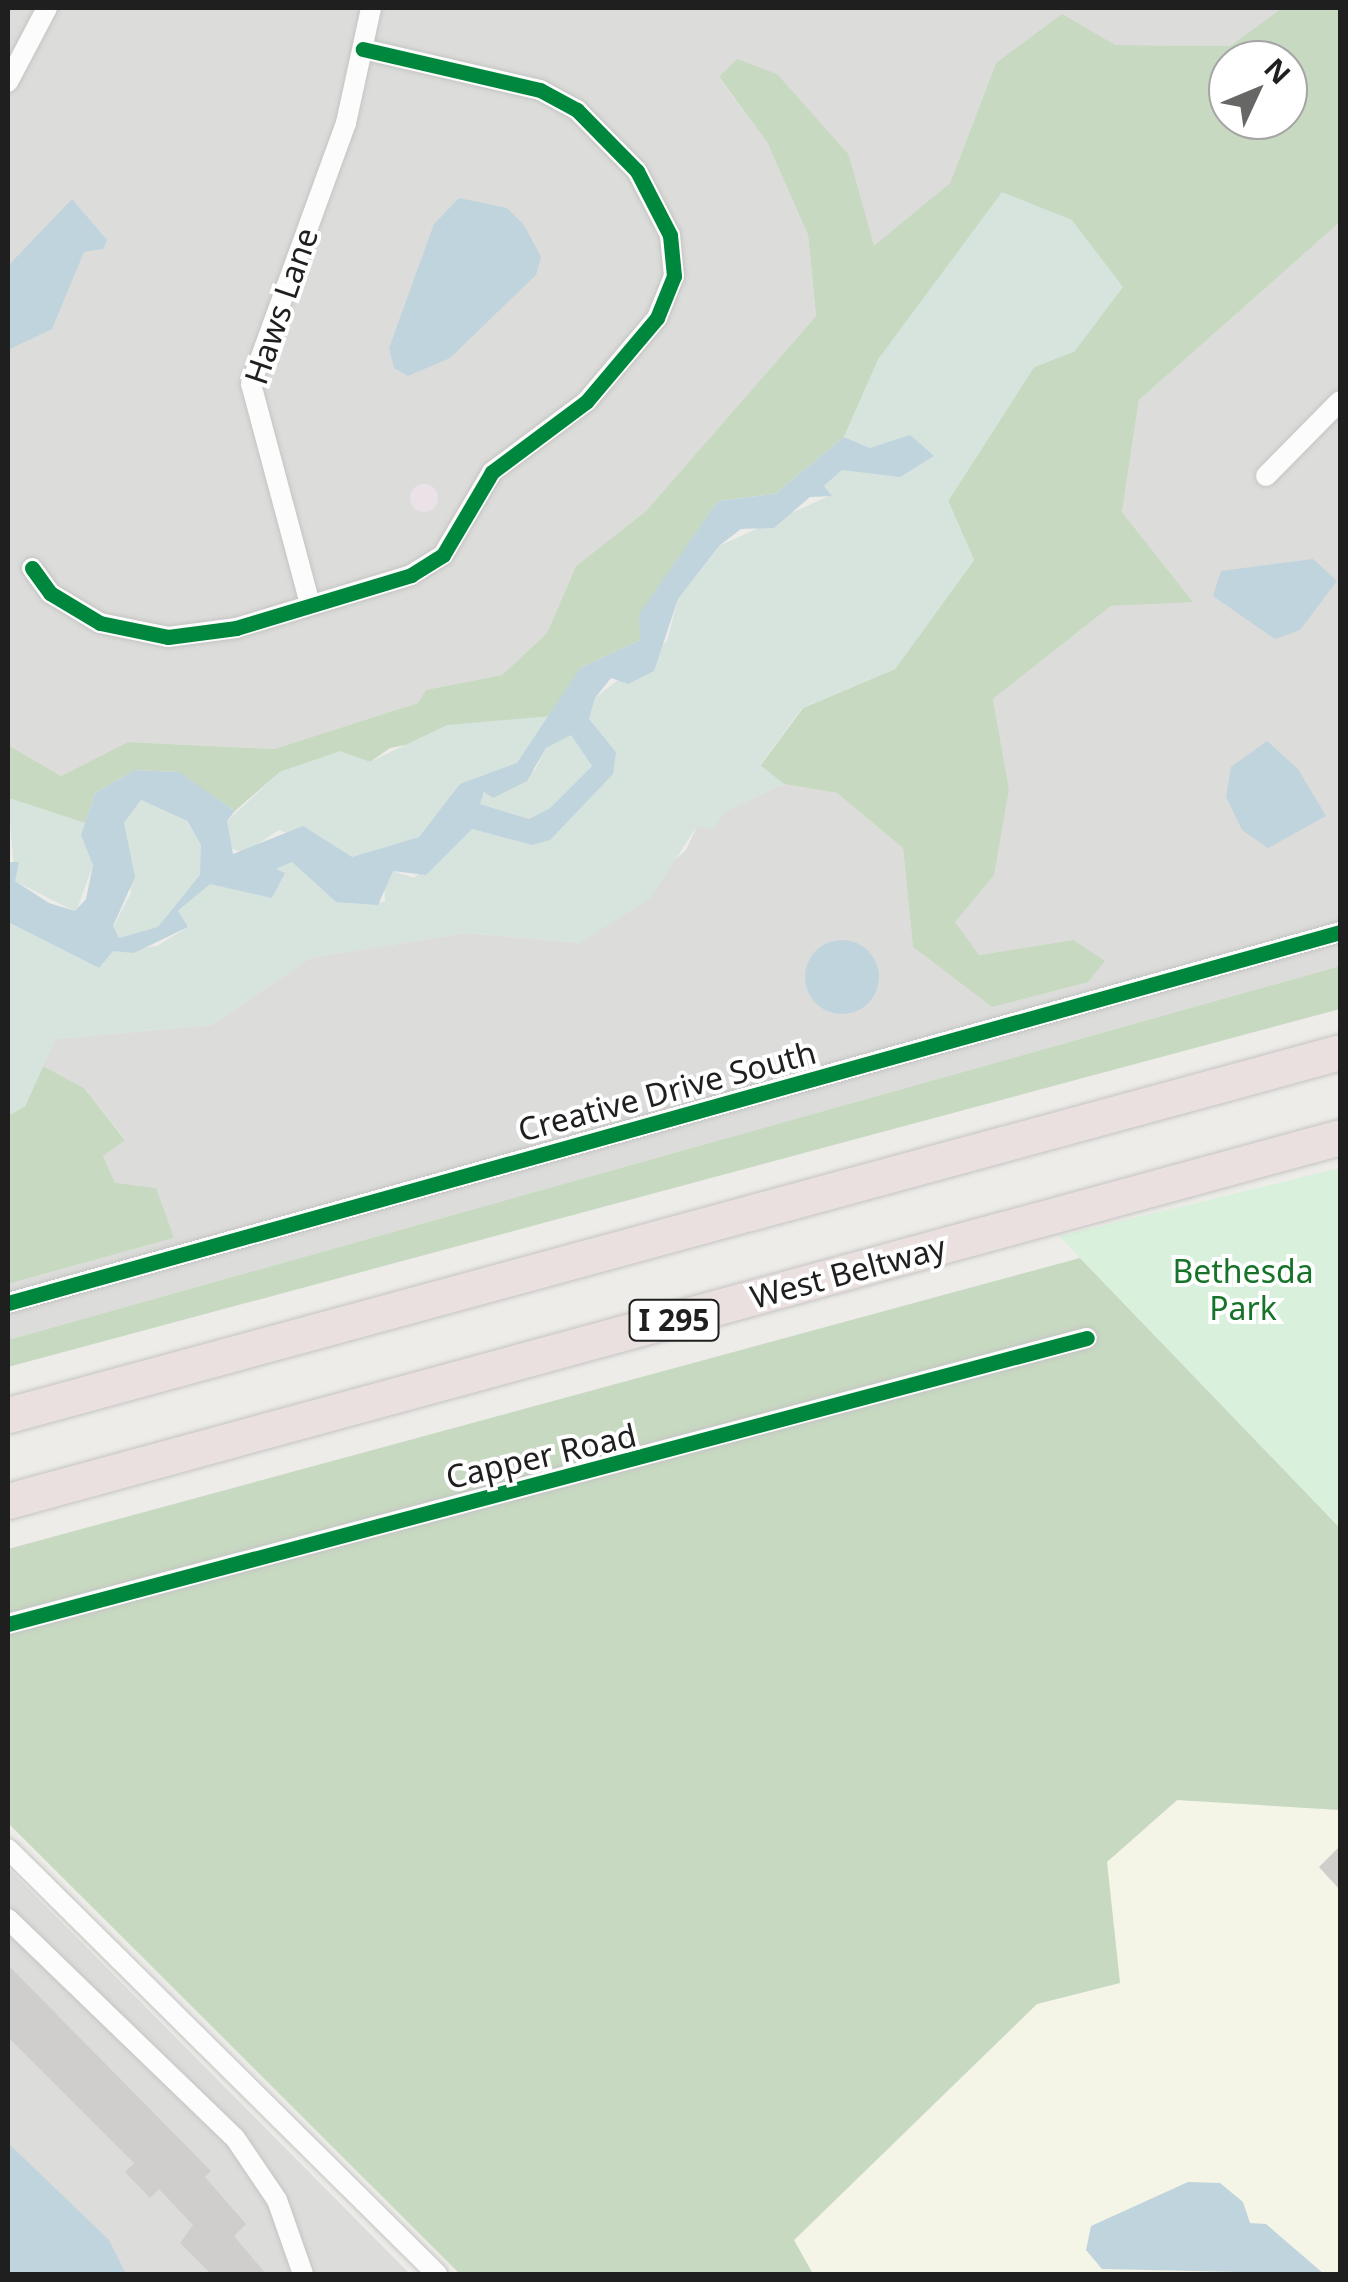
<!DOCTYPE html>
<style>
body{margin:0}
#map{position:relative;width:1348px;height:2282px;overflow:hidden;background:#edece9;font-family:"Noto Sans",sans-serif}
div>[style]{position:absolute}
.residential>*{inset:0;background:#dcdcda}
.industrial>*{inset:0;background:#eae2e6}
.round{border-radius:50%}
.education>*{inset:0;background:#f4f5e6}
.forest>*{inset:0;background:#c7d9c1}
.wetland>*{inset:0;background:#d7e3dd}
.park>*{inset:0;background:#d9f0dc}
.water>*{inset:0;background:#c0d4dd}
.building>*{inset:0;background:#d0cecc}
.roads{filter:drop-shadow(0 0 2px #c4c4c2) drop-shadow(0 0 2px #c4c4c2)}
.minor>*{height:20px;margin:-10px;padding:0 10px;transform-origin:10px;border-radius:10px;background:#fcfcfc}
.motorway>*{height:35px;margin:-17.5px;padding:0 17.5px;transform-origin:17.5px;border-radius:17.5px;background:#eae0e0}
.cycleway>*{height:15px;margin:-7.5px;padding:0 7.5px;transform-origin:7.5px;border-radius:7.5px;background:#00873e}
span{translate:-50% -50%;white-space:nowrap;text-align:center;line-height:1.15;-webkit-text-stroke:8px #fff;paint-order:stroke}
.shield-label span{padding:2px 8px;background:#fff;border:2px solid;border-radius:8px;-webkit-text-stroke-width:0}
.shield-label{font-size:30px;color:#1f1f1f;font-weight:700}
.street-label{font-size:32px;color:#1f1f1f}
.park-label{font-size:32px;color:#177329}
.frame{position:absolute;inset:0;border:10px solid #1f1f1f;pointer-events:none}
.north{position:absolute;left:1208px;top:40px;width:100px;height:100px;box-sizing:border-box;background:#fff;border:2px solid #a5a5a5;border-radius:50%;rotate:46deg;font-size:28px;font-weight:700;line-height:40px;text-align:center;color:#1f1f1f}
.north::after{content:'';display:block;margin:auto;width:35px;height:45px;background:#676766;clip-path:polygon(50% 0,100% 100%,50% 72%,0 100%)}
</style>
<div id="map">
<div class="residential">
<div style="clip-path:polygon(8px 8px,1282px 8px,1230px 46px,1115px 45px,996px 63px,950px 183px,874px 247px,849px 155px,719px 78px,767px 142px,808px 235px,816px 316px,646px 511px,576px 566px,547px 633px,502px 675px,427px 690px,418px 703px,274px 749px,128px 742px,61px 776px,8px 745px)"></div>
<div style="clip-path:polygon(1340px 222px,1340px 966px,8px 1340px,8px 1284px,174px 1238px,115px 1184px,103px 1156px,125px 1139px,84px 1088px,43px 1066px,55px 1039px,212px 1025px,310px 958px,465px 933px,580px 943px,686px 850px,697px 826px,712px 829px,726px 811px,784px 784px,837px 793px,903px 848px,913px 947px,992px 1007px,1073px 940px,978px 955px,955px 922px,1009px 789px,993px 699px,1111px 606px,1192px 601px,1122px 512px,1139px 400px)"></div>
<div style="clip-path:polygon(8px 1868px,410px 2274px,8px 2274px)"></div>
</div>
<div class="industrial">
<div class="round" style="left:410px;top:484px;width:28px;height:28px"></div>
</div>
<div class="education">
<div style="clip-path:polygon(1178px 1800px,1340px 1810px,1340px 2274px,813px 2274px,794px 2241px,1037px 2004px,1120px 1983px,1107px 1862px)"></div>
</div>
<div class="forest">
<div style="clip-path:polygon(evenodd,1282px 8px,1340px 8px,1340px 222px,1139px 400px,1122px 512px,1193px 602px,1111px 606px,993px 699px,1009px 789px,994px 875px,955px 922px,979px 955px,1073px 940px,1105px 961px,1088px 982px,992px 1007px,913px 947px,903px 848px,837px 793px,784px 784px,760px 766px,803px 708px,895px 669px,974px 560px,948px 501px,1034px 367px,1075px 351px,879px 358px,844px 437px,775px 494px,718px 501px,640px 614px,640px 640px,580px 668px,552px 716px,390px 748px,370px 762px,339px 752px,280px 772px,235px 811px,178px 772px,135px 770px,95px 793px,85px 823px,8px 798px,8px 745px,61px 776px,128px 742px,274px 749px,418px 703px,426px 690px,502px 675px,547px 633px,576px 566px,646px 511px,816px 316px,808px 235px,767px 142px,719px 77px,737px 59px,777px 74px,849px 155px,874px 246px,950px 183px,996px 63px,1062px 14px,1115px 45px,1230px 46px,1282px 8px,1228px 60px,1288px 60px,1288px 120px,1228px 120px,1228px 60px)"></div>
<div style="clip-path:polygon(1340px 966px,1340px 1009px,8px 1367px,8px 1340px)"></div>
<div style="clip-path:polygon(43px 1066px,84px 1088px,125px 1140px,103px 1156px,115px 1183px,156px 1188px,174px 1238px,8px 1284px,8px 1116px,25px 1106px)"></div>
<div style="clip-path:polygon(1080px 1258px,1340px 1528px,1340px 1810px,1177px 1800px,1107px 1862px,1120px 1983px,1037px 2004px,794px 2240px,813px 2274px,460px 2274px,8px 1823px,8px 1549px)"></div>
</div>
<div class="wetland">
<div style="clip-path:polygon(1002px 192px,1072px 220px,1123px 287px,1075px 351px,1034px 367px,948px 501px,974px 560px,895px 669px,802px 708px,760px 765px,784px 784px,727px 811px,712px 830px,697px 826px,651px 898px,580px 943px,465px 933px,310px 958px,212px 1025px,56px 1039px,25px 1106px,8px 1116px,8px 922px,99px 968px,112px 951px,157px 946px,188px 927px,178px 912px,210px 883px,272px 898px,284px 873px,274px 869px,292px 862px,336px 902px,385px 902px,384px 879px,393px 871px,414px 878px,472px 829px,532px 845px,616px 752px,589px 719px,595px 698px,667px 641px,678px 599px,719px 546px,831px 495px,824px 486px,842px 470px,934px 457px,910px 436px,870px 448px,844px 437px,879px 358px)"></div>
<div style="clip-path:polygon(552px 716px,517px 763px,460px 785px,419px 837px,352px 857px,279px 830px,244px 853px,227px 847px,227px 821px,280px 772px,340px 751px,370px 762px,447px 725px)"></div>
<div style="clip-path:polygon(571px 734px,592px 766px,550px 808px,529px 819px,480px 804px,479px 796px,535px 770px,546px 748px)"></div>
<div style="clip-path:polygon(8px 798px,85px 823px,93px 865px,76px 912px,15px 881px)"></div>
<div style="clip-path:polygon(141px 800px,186px 821px,201px 845px,201px 875px,158px 928px,119px 938px,113px 927px,131px 893px,124px 823px)"></div>
</div>
<div class="park">
<div style="clip-path:polygon(1340px 1168px,1340px 1528px,1059px 1236px)"></div>
</div>
<div class="water">
<div style="clip-path:polygon(459px 198px,507px 208px,524px 225px,541px 257px,536px 275px,450px 358px,408px 376px,394px 368px,389px 348px,434px 224px)"></div>
<div style="clip-path:polygon(72px 199px,107px 240px,103px 249px,84px 252px,52px 329px,8px 350px,8px 266px)"></div>
<div style="clip-path:polygon(evenodd,910px 435px,934px 456px,900px 477px,842px 470px,824px 486px,832px 496px,810px 497px,774px 528px,741px 529px,719px 546px,678px 599px,654px 671px,628px 684px,611px 678px,595px 698px,589px 719px,616px 752px,613px 774px,550px 840px,532px 845px,472px 829px,426px 875px,393px 871px,378px 905px,336px 902px,292px 862px,276px 869px,285px 873px,272px 898px,210px 884px,178px 911px,188px 927px,134px 953px,113px 951px,99px 968px,8px 922px,8px 862px,19px 862px,15px 881px,49px 903px,75px 911px,86px 899px,93px 865px,81px 835px,95px 793px,135px 770px,179px 772px,235px 811px,227px 821px,233px 854px,303px 826px,352px 857px,419px 837px,460px 784px,517px 763px,580px 668px,640px 640px,639px 614px,718px 501px,775px 494px,844px 437px,870px 448px,910px 435px,571px 735px,592px 766px,550px 808px,529px 819px,480px 804px,484px 792px,493px 798px,527px 781px,546px 748px,571px 735px,910px 435px,141px 800px,187px 821px,201px 845px,200px 875px,158px 927px,119px 938px,113px 926px,135px 877px,124px 823px,141px 800px)"></div>
<div style="clip-path:polygon(1313px 559px,1337px 581px,1300px 630px,1275px 639px,1213px 596px,1221px 571px)"></div>
<div style="clip-path:polygon(1267px 741px,1298px 769px,1326px 816px,1268px 848px,1242px 830px,1226px 797px,1231px 767px)"></div>
<div class="round" style="left:805px;top:940px;width:74px;height:74px"></div>
<div style="clip-path:polygon(8px 2143px,109px 2240px,126px 2274px,8px 2274px)"></div>
<div style="clip-path:polygon(1188px 2182px,1220px 2183px,1243px 2202px,1250px 2223px,1266px 2224px,1324px 2274px,1102px 2269px,1086px 2250px,1091px 2226px)"></div>
</div>
<div class="building">
<div style="clip-path:polygon(1340px 1846px,1340px 1890px,1319px 1867px)"></div>
<div style="clip-path:polygon(8px 1965px,211px 2171px,205px 2177px,246px 2224px,234px 2236px,266px 2274px,211px 2274px,180px 2243px,193px 2225px,159px 2189px,150px 2198px,125px 2172px,134px 2163px,8px 2037px)"></div>
</div>
<div class="roads">
<div class="minor">
<div style="left:8px;top:82px;width:84px;rotate:-62.2deg"></div>
<div style="left:1266px;top:476px;width:105px;rotate:-45.4deg"></div>
<div style="left:32px;top:568px;width:31px;rotate:54deg"></div>
<div style="left:50px;top:593px;width:58px;rotate:31deg"></div>
<div style="left:100px;top:623px;width:69px;rotate:11.6deg"></div>
<div style="left:168px;top:637px;width:69px;rotate:-7.5deg"></div>
<div style="left:236px;top:628px;width:183px;rotate:-16.8deg"></div>
<div style="left:411px;top:575px;width:38px;rotate:-32deg"></div>
<div style="left:443px;top:555px;width:96px;rotate:-59.4deg"></div>
<div style="left:492px;top:472px;width:117px;rotate:-36.7deg"></div>
<div style="left:586px;top:402px;width:110px;rotate:-49.8deg"></div>
<div style="left:657px;top:318px;width:45px;rotate:-68deg"></div>
<div style="left:674px;top:276px;width:41px;rotate:-95.6deg"></div>
<div style="left:670px;top:235px;width:72px;rotate:-117.3deg"></div>
<div style="left:637px;top:171px;width:86px;rotate:-134.5deg"></div>
<div style="left:577px;top:110px;width:42px;rotate:-151.6deg"></div>
<div style="left:540px;top:90px;width:182px;rotate:-167deg"></div>
<div style="left:310px;top:604px;width:228px;rotate:-105deg"></div>
<div style="left:251px;top:384px;width:278px;rotate:-70deg"></div>
<div style="left:346px;top:123px;width:118px;rotate:-77.7deg"></div>
<div style="left:8px;top:1303px;width:1383px;rotate:-15.56deg"></div>
<div style="left:8px;top:1624px;width:1116px;rotate:-14.85deg"></div>
<div style="left:8px;top:1849px;width:604px;rotate:44.73deg"></div>
<div style="left:8px;top:1919px;width:315px;rotate:44deg"></div>
<div style="left:235px;top:2138px;width:75px;rotate:55.9deg"></div>
<div style="left:277px;top:2200px;width:78px;rotate:70.6deg"></div>
</div>
<div class="motorway">
<div style="left:8px;top:1415px;width:1381px;rotate:-15.24deg"></div>
<div style="left:8px;top:1501px;width:1381px;rotate:-15.28deg"></div>
</div>
</div>
<div class="cycleway">
<div style="left:32px;top:568px;width:31px;rotate:54deg"></div>
<div style="left:50px;top:593px;width:58px;rotate:31deg"></div>
<div style="left:100px;top:623px;width:69px;rotate:11.6deg"></div>
<div style="left:168px;top:637px;width:69px;rotate:-7.5deg"></div>
<div style="left:236px;top:628px;width:183px;rotate:-16.8deg"></div>
<div style="left:411px;top:575px;width:38px;rotate:-32deg"></div>
<div style="left:443px;top:555px;width:96px;rotate:-59.4deg"></div>
<div style="left:492px;top:472px;width:117px;rotate:-36.7deg"></div>
<div style="left:586px;top:402px;width:110px;rotate:-49.8deg"></div>
<div style="left:657px;top:318px;width:45px;rotate:-68deg"></div>
<div style="left:674px;top:276px;width:41px;rotate:-95.6deg"></div>
<div style="left:670px;top:235px;width:72px;rotate:-117.3deg"></div>
<div style="left:637px;top:171px;width:86px;rotate:-134.5deg"></div>
<div style="left:577px;top:110px;width:42px;rotate:-151.6deg"></div>
<div style="left:540px;top:90px;width:182px;rotate:-167deg"></div>
<div style="left:8px;top:1303px;width:1383px;rotate:-15.56deg"></div>
<div style="left:8px;top:1624px;width:1116px;rotate:-14.85deg"></div>
</div>
<div class="shield-label">
<span style="left:674px;top:1320px">I 295</span>
</div>
<div class="street-label">
<span style="left:281px;top:306px;rotate:-71deg">Haws Lane</span>
<span style="left:667px;top:1091px;rotate:-15deg">Creative Drive South</span>
<span style="left:848px;top:1272px;rotate:-15deg">West Beltway</span>
<span style="left:541px;top:1456px;rotate:-13deg">Capper Road</span>
</div>
<div class="park-label">
<span style="left:1243px;top:1290px">Bethesda<br>Park</span>
</div>
<div class="frame"></div>
<div class="north">N</div>
</div>
